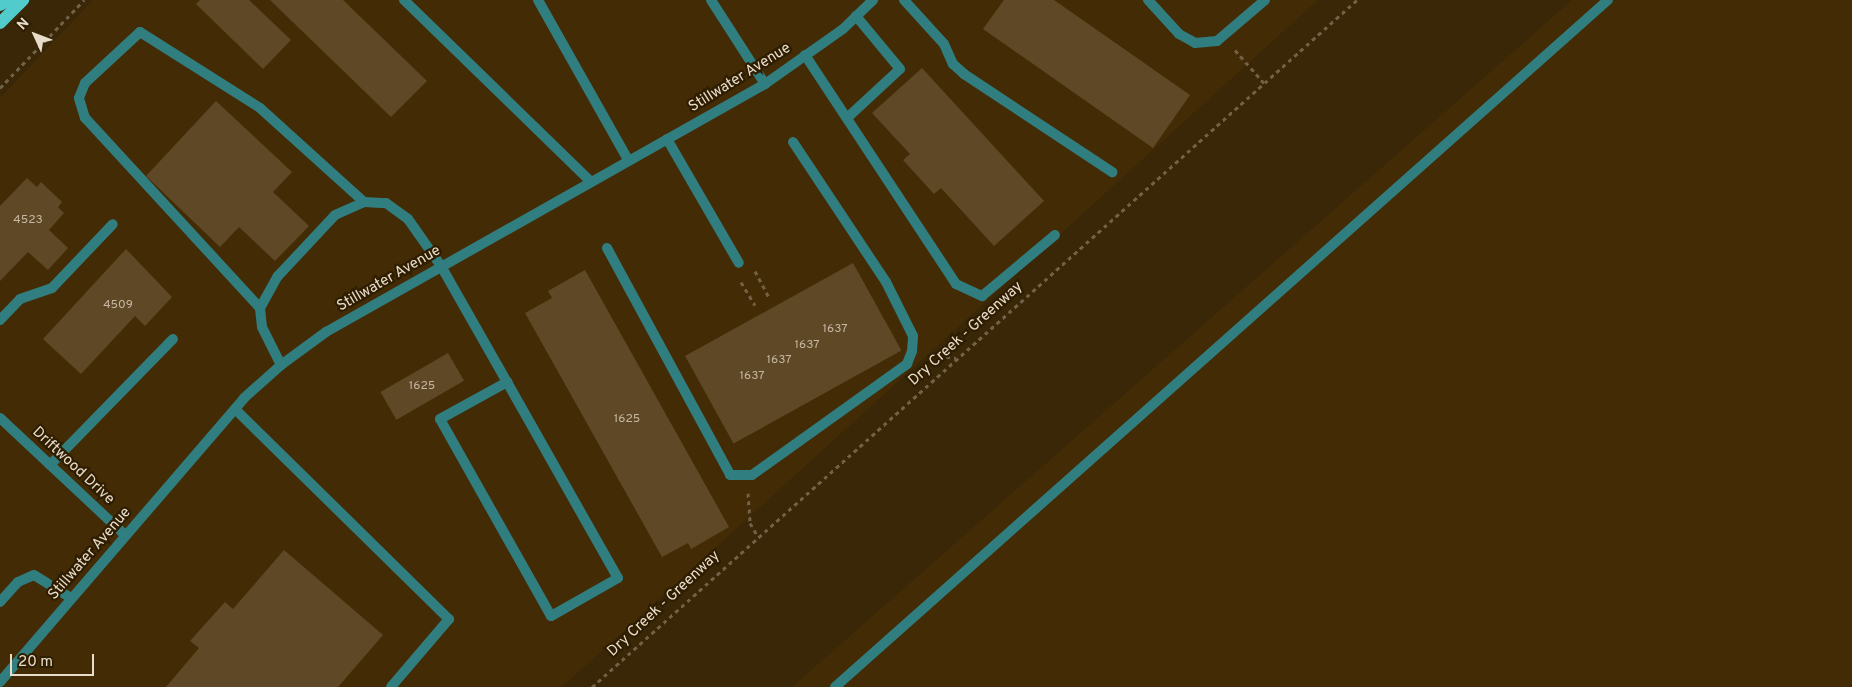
<!DOCTYPE html>
<style>
body{margin:0}
#map{position:relative;width:1852px;height:687px;overflow:hidden;background:#392708;font-family:Overpass,sans-serif}
div>[style]{position:absolute}
.built>*{inset:0;background:#432c05}
.building>*{inset:0;background:#5f4825;transform-origin:0 0}
.path>*{height:3px;margin-top:-1.5px;transform-origin:0;background:repeating-linear-gradient(90deg,#716146 0 4px,transparent 0 8px)}
.service>*{height:10px;margin:-5px;padding:0 5px;transform-origin:5px;border-radius:5px;background:#307e7f}
.minor>*{height:10px;margin:-5px;padding:0 5px;transform-origin:5px;border-radius:5px;background:#307e7f}
.primary>*{height:12px;margin:-6px;padding:0 6px;transform-origin:6px;border-radius:6px;background:#52cbcd}
span{translate:-50% -50%;white-space:nowrap;text-align:center;line-height:1.15;-webkit-text-stroke:4.5px #2f1d00;paint-order:stroke}
.number-label{font-size:12px;color:#c6b7a2}
.number-label span{-webkit-text-stroke-width:0}
.street-label{font-size:15px;color:#e8dccb}
.north{position:absolute;left:10px;top:10px;width:50px;height:50px;-webkit-text-stroke:4px #2f1d00;paint-order:stroke;rotate:313deg;font-size:14px;font-weight:700;line-height:20px;text-align:center;color:#e8dccb}
.north::after{content:'';display:block;margin:auto;width:18px;height:22px;background:#e8dccb;clip-path:polygon(50% 0,100% 100%,50% 72%,0 100%)}
.scale{position:absolute;left:10px;top:654px;width:84px;height:22px;box-sizing:border-box;border:2px solid #e8dccb;border-top:0;padding-left:6px;font-size:15px;line-height:18px;white-space:nowrap;color:#e8dccb;-webkit-text-stroke:4px #2f1d00;paint-order:stroke}
</style>
<div id="map">
<div class="built">
<div style="clip-path:polygon(93px 0,1318px 0,562px 687px,0 687px,0 98px)"></div>
<div style="clip-path:polygon(1572px 0,1852px 0,1852px 687px,792px 687px)"></div>
</div>
<div class="building">
<div style="clip-path:polygon(200px 0,249px 0,291px 40px,263px 69px,196px 4px)"></div>
<div style="clip-path:polygon(270px 0,343px 0,427px 81px,391px 117px)"></div>
<div style="clip-path:polygon(1004px 0,1054px 0,1190px 95px,1153px 148px,983px 29px)"></div>
<div style="clip-path:polygon(922px 68px,1044px 201px,994px 246px,941px 188px,934px 194px,903px 160px,910px 154px,872px 113px)"></div>
<div style="clip-path:polygon(216px 101px,292px 172px,273px 192px,309px 226px,275px 261px,239px 227px,220px 247px,146px 176px)"></div>
<div style="clip-path:polygon(27px 178px,37px 187px,41px 182px,62px 202px,58px 207px,64px 213px,49px 230px,68px 248px,48px 270px,28px 252px,0 281px,0 206px)"></div>
<div style="clip-path:polygon(126px 249px,172px 297px,145px 326px,135px 316px,81px 374px,43px 339px)"></div>
<div style="left:853px;top:263px;width:100px;height:192px;rotate:61deg"></div>
<div style="clip-path:polygon(585px 270px,729px 527px,691px 549px,688px 543px,662px 557px,525px 313px,552px 298px,548px 291px)"></div>
<div style="left:448px;top:353px;width:32px;height:78px;rotate:60deg"></div>
<div style="clip-path:polygon(284px 550px,383px 635px,338px 687px,166px 687px,199px 648px,190px 641px,225px 602px,233px 609px)"></div>
</div>
<div class="path">
<div style="left:1235px;top:50px;width:44px;rotate:48.7deg"></div>
<div style="left:0;top:88px;width:122px;rotate:-46.3deg"></div>
<div style="left:755px;top:271px;width:30px;rotate:62deg"></div>
<div style="left:741px;top:282px;width:27px;rotate:59deg"></div>
<div style="left:930px;top:354px;width:26px;rotate:9deg"></div>
<div style="left:748px;top:493px;width:30px;rotate:86deg"></div>
<div style="left:750px;top:523px;width:14px;rotate:60deg"></div>
<div style="left:592px;top:687px;width:1028px;rotate:-41.93deg"></div>
</div>
<div class="service">
<div style="left:404px;top:0;width:258px;rotate:44.2deg"></div>
<div style="left:538px;top:0;width:184px;rotate:60.6deg"></div>
<div style="left:904px;top:0;width:59px;rotate:47.7deg"></div>
<div style="left:944px;top:44px;width:22px;rotate:66deg"></div>
<div style="left:953px;top:64px;width:15px;rotate:42deg"></div>
<div style="left:964px;top:74px;width:178px;rotate:33.5deg"></div>
<div style="left:1148px;top:0;width:46px;rotate:47.6deg"></div>
<div style="left:1179px;top:34px;width:18px;rotate:29deg"></div>
<div style="left:1195px;top:43px;width:22px;rotate:-5deg"></div>
<div style="left:1217px;top:41px;width:63px;rotate:-40.5deg"></div>
<div style="left:805px;top:55px;width:274px;rotate:56.6deg"></div>
<div style="left:956px;top:284px;width:29px;rotate:25deg"></div>
<div style="left:982px;top:296px;width:95px;rotate:-39.9deg"></div>
<div style="left:847px;top:118px;width:72px;rotate:-42.8deg"></div>
<div style="left:900px;top:69px;width:69px;rotate:-129.7deg"></div>
<div style="left:667px;top:139px;width:143px;rotate:59.9deg"></div>
<div style="left:607px;top:248px;width:258px;rotate:61.5deg"></div>
<div style="left:730px;top:475px;width:22px"></div>
<div style="left:752px;top:475px;width:191px;rotate:-35.6deg"></div>
<div style="left:907px;top:364px;width:14px;rotate:-69deg"></div>
<div style="left:912px;top:351px;width:15px;rotate:-86deg"></div>
<div style="left:913px;top:336px;width:60px;rotate:-116.6deg"></div>
<div style="left:886px;top:282px;width:168px;rotate:-123.6deg"></div>
<div style="left:260px;top:308px;width:258px;rotate:-132.6deg"></div>
<div style="left:85px;top:118px;width:21px;rotate:-107deg"></div>
<div style="left:79px;top:98px;width:16px;rotate:-68deg"></div>
<div style="left:85px;top:83px;width:75px;rotate:-42.8deg"></div>
<div style="left:140px;top:32px;width:142px;rotate:32.3deg"></div>
<div style="left:260px;top:108px;width:140px;rotate:42.1deg"></div>
<div style="left:0;top:320px;width:29px;rotate:-46deg"></div>
<div style="left:20px;top:299px;width:34px;rotate:-19deg"></div>
<div style="left:52px;top:288px;width:88px;rotate:-46.4deg"></div>
<div style="left:281px;top:365px;width:42px;rotate:-116.6deg"></div>
<div style="left:262px;top:327px;width:19px;rotate:-96deg"></div>
<div style="left:260px;top:308px;width:37px;rotate:-61deg"></div>
<div style="left:278px;top:276px;width:83px;rotate:-46.9deg"></div>
<div style="left:335px;top:215px;width:32px;rotate:-24deg"></div>
<div style="left:364px;top:202px;width:22px;rotate:3deg"></div>
<div style="left:386px;top:203px;width:27px;rotate:36deg"></div>
<div style="left:408px;top:219px;width:57px;rotate:54.9deg"></div>
<div style="left:441px;top:266px;width:133px;rotate:60.4deg"></div>
<div style="left:507px;top:382px;width:225px;rotate:60.5deg"></div>
<div style="left:618px;top:578px;width:77px;rotate:150.4deg"></div>
<div style="left:551px;top:616px;width:226px;rotate:-119.4deg"></div>
<div style="left:440px;top:419px;width:77px;rotate:-28.9deg"></div>
<div style="left:235px;top:409px;width:300px;rotate:44.5deg"></div>
<div style="left:449px;top:619px;width:89px;rotate:130.5deg"></div>
<div style="left:50px;top:465px;width:176px;rotate:-45.7deg"></div>
<div style="left:0;top:602px;width:27px;rotate:-48deg"></div>
<div style="left:18px;top:582px;width:17px;rotate:-24deg"></div>
<div style="left:34px;top:575px;width:44px;rotate:31.9deg"></div>
<div style="left:835px;top:687px;width:1034px;rotate:-41.63deg"></div>
</div>
<div class="minor">
<div style="left:711px;top:0;width:100px;rotate:57.3deg"></div>
<div style="left:0;top:418px;width:171px;rotate:43.1deg"></div>
<div style="left:0;top:682px;width:374px;rotate:-49.3deg"></div>
<div style="left:244px;top:398px;width:50px;rotate:-41.7deg"></div>
<div style="left:281px;top:365px;width:56px;rotate:-36.3deg"></div>
<div style="left:326px;top:332px;width:504px;rotate:-29.46deg"></div>
<div style="left:765px;top:84px;width:95px;rotate:-35.2deg"></div>
<div style="left:843px;top:29px;width:42px;rotate:-44deg"></div>
</div>
<div class="primary">
<div style="left:0;top:5px;width:10px;rotate:-29deg"></div>
<div style="left:0;top:23px;width:33px;rotate:-45deg"></div>
</div>
<div class="number-label">
<span style="left:28px;top:221px">4523</span>
<span style="left:118px;top:306px">4509</span>
<span style="left:835px;top:330px">1637</span>
<span style="left:807px;top:346px">1637</span>
<span style="left:779px;top:361px">1637</span>
<span style="left:752px;top:377px">1637</span>
<span style="left:422px;top:387px">1625</span>
<span style="left:627px;top:420px">1625</span>
</div>
<div class="street-label">
<span style="left:740px;top:78px;rotate:-32deg">Stillwater Avenue</span>
<span style="left:389px;top:279px;rotate:-30deg">Stillwater Avenue</span>
<span style="left:966px;top:334px;rotate:-42deg">Dry Creek - Greenway</span>
<span style="left:73px;top:466px;rotate:43deg">Driftwood Drive</span>
<span style="left:90px;top:554px;rotate:-49deg">Stillwater Avenue</span>
<span style="left:664px;top:604px;rotate:-43deg">Dry Creek - Greenway</span>
</div>
<div class="north">N</div>
<div class="scale">20 m</div>
</div>
